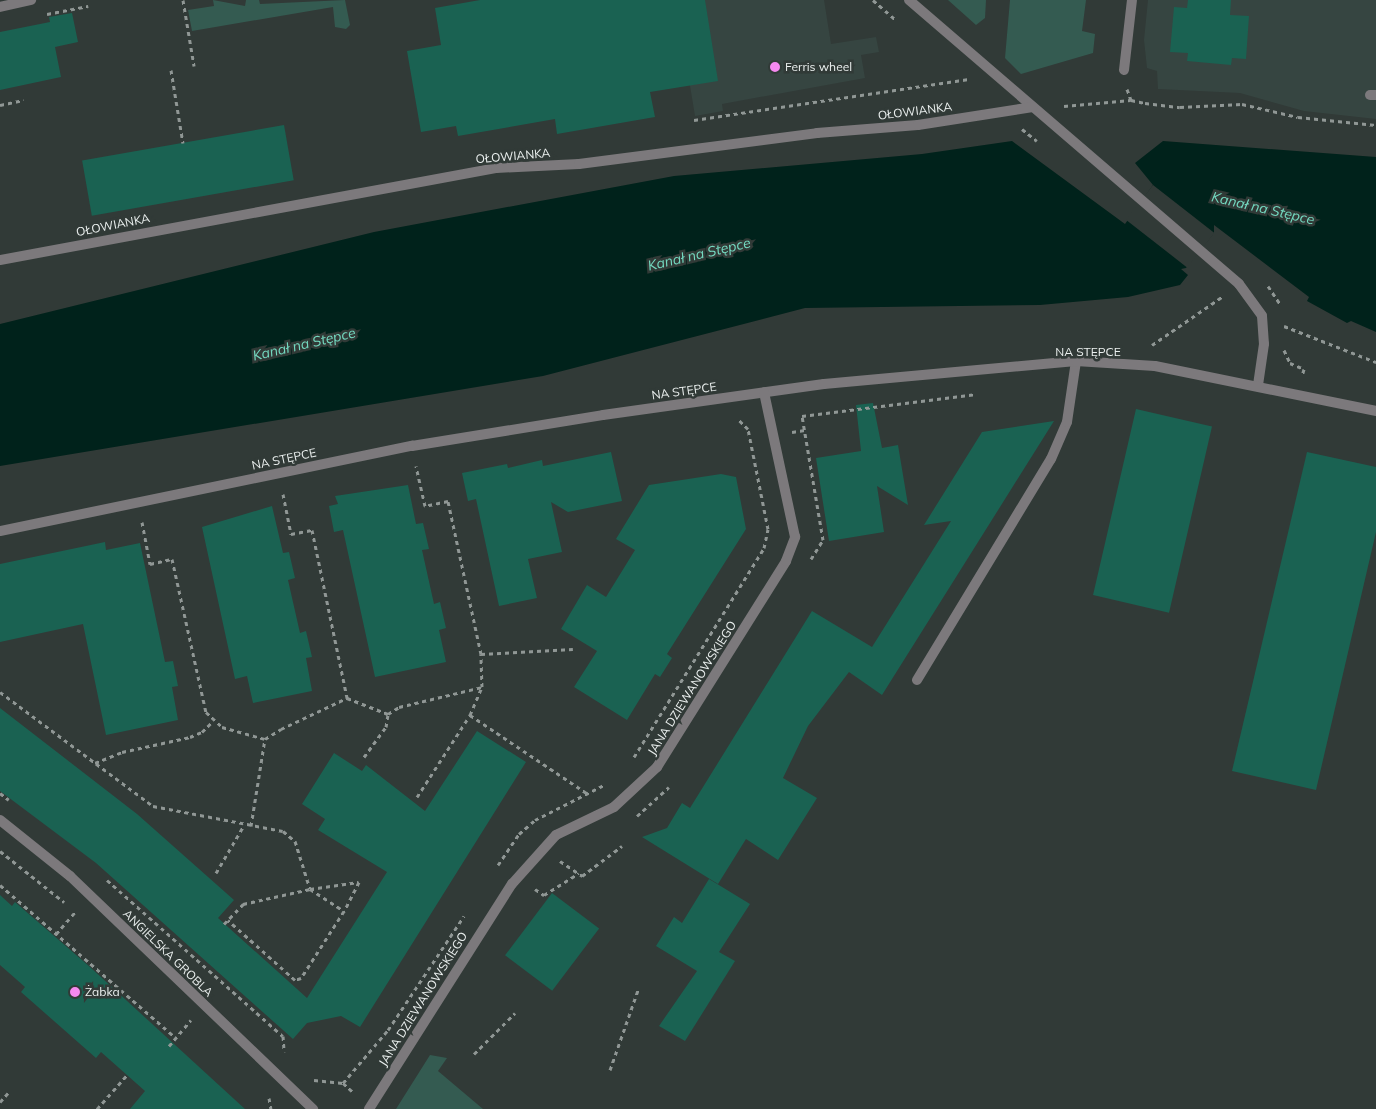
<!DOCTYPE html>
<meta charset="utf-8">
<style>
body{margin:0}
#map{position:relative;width:1376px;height:1109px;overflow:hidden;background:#313a37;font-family:Mulish,sans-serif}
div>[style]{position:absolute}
.built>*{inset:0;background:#364541}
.green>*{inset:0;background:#345b51}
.water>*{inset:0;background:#00221b}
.pier>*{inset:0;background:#313a37;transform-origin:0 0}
.building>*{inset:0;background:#1a6252;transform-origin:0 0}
.path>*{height:3px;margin-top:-1.5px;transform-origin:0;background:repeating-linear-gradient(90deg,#909795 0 4px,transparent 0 8px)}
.lane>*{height:10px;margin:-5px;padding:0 5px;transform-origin:5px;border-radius:5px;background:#7c797c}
.street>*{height:10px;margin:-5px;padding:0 5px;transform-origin:5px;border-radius:5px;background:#7c797c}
.dots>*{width:14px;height:14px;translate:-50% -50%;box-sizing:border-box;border:2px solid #313a37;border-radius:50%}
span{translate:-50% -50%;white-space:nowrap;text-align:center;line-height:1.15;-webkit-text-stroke:5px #313a37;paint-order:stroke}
.poi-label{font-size:12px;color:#ebf0ef}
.left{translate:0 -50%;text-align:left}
.street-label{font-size:12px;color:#ebf0ef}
.water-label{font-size:14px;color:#74dac1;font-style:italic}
</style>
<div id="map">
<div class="built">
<div style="clip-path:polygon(676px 0,824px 0,831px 44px,876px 37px,879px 52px,861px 55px,865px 78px,722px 104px,723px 111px,695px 116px)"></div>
<div style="clip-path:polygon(1148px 0,1376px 0,1376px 119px,1304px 111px,1240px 93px,1158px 89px,1157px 71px,1147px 68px,1144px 40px)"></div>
</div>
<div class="green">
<div style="clip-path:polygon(213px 0,245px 6px,246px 0,259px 0,260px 4px,345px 0,350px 25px,346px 29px,335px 27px,333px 7px,192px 31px,188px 10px,214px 6px)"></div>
<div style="clip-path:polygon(948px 0,986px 0,985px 18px,976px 25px)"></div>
<div style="clip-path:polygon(1010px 0,1086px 0,1082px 31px,1095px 34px,1093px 53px,1021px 74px,1005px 58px)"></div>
<div style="clip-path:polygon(430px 1055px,447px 1058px,438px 1071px,483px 1109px,396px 1109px)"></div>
</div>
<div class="water">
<div style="clip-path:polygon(1012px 141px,1125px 224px,1153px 185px,1135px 163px,1163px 141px,1376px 157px,1376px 332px,1351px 321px,1347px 323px,1307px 301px,1309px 297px,1214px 225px,1214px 233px,1186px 268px,1181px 269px,1188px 275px,1180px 285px,1128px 297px,1040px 305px,805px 308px,543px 376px,0 466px,0 324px,374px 232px,674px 176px,922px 154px)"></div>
</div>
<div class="pier">
<div style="left:1153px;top:185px;width:78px;height:44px;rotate:38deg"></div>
</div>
<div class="building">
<div style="clip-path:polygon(480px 0,705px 0,718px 81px,650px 92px,655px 117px,557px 134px,555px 119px,458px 136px,456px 126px,421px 132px,407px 51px,441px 45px,435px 8px)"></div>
<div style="clip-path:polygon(1188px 0,1231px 0,1230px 15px,1249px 16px,1246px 59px,1232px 58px,1231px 65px,1187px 61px,1188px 53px,1170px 52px,1174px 7px,1187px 8px)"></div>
<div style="clip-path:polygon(72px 13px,78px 42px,55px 47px,61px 77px,0 90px,0 32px,50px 22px,49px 17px)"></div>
<div style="left:284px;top:125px;width:56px;height:205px;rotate:80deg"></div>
<div style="clip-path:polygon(873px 403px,882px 448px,898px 445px,908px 505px,877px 486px,884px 532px,829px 541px,816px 458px,861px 451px,856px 405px)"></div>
<div style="left:1136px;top:409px;width:78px;height:191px;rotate:13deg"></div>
<div style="clip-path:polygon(1054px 421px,882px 695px,849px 672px,808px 726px,783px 778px,817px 798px,778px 860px,746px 839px,718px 884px,642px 837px,667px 828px,682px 803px,690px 808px,812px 611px,872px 647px,951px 521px,924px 525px,982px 432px)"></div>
<div style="clip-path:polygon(611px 452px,622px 501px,568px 512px,551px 502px,562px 552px,528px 559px,537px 598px,499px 606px,476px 499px,468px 501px,462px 473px,507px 464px,508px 468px,542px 460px,543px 466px)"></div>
<div style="clip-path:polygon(1307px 452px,1376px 467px,1376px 532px,1316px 790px,1232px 771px)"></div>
<div style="clip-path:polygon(721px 474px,736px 477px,746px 529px,667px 654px,672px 658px,660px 677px,655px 674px,627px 720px,574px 687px,597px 651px,561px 629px,587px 585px,606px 597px,635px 550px,616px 539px,649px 485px)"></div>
<div style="clip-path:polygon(408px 485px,416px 524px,423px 523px,429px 549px,422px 550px,434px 604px,440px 602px,446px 628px,439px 630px,446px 662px,375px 677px,343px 530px,334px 532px,329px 506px,338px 504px,335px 496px)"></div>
<div style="clip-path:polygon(272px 506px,283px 553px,289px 552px,295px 578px,288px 580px,300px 633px,306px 631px,312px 657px,306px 658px,312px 691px,253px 703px,247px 676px,235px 679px,202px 527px)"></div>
<div style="clip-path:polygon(105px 542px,106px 550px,140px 543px,165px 662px,173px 661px,178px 686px,172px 687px,178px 720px,106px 735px,83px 624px,0 642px,0 564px)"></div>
<div style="clip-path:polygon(0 708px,137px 814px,234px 900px,218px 918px,307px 998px,387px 872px,318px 830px,325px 819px,302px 804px,334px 753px,362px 771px,366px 765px,425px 811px,477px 731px,526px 762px,360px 1027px,341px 1016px,307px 1023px,293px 1039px,96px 863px,0 791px)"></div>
<div style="clip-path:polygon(709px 879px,750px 904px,719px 952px,735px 961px,685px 1041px,659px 1026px,697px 971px,656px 946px,674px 917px,682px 923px)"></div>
<div style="left:552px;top:893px;width:59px;height:78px;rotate:37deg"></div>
<div style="clip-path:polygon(0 895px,12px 906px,15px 902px,90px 967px,245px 1109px,130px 1109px,145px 1091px,101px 1052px,96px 1058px,21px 992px,25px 987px,0 965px)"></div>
</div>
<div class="path">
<div style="left:183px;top:0;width:67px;rotate:80.5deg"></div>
<div style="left:873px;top:0;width:29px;rotate:41deg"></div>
<div style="left:47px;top:14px;width:42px;rotate:-11deg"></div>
<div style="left:171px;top:70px;width:74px;rotate:80.7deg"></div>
<div style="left:1127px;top:89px;width:12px;rotate:70deg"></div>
<div style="left:1131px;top:100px;width:14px;rotate:12deg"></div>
<div style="left:1145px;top:103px;width:35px;rotate:7deg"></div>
<div style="left:1180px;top:107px;width:62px;rotate:-2.8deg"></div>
<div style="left:1242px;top:104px;width:57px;rotate:13.1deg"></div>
<div style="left:1298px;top:117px;width:78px;rotate:5.9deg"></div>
<div style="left:0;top:105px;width:24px;rotate:-12deg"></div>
<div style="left:1064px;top:106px;width:67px;rotate:-5.1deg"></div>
<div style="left:694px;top:120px;width:278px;rotate:-8.5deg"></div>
<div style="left:1022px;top:129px;width:19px;rotate:39deg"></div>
<div style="left:1268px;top:286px;width:23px;rotate:56deg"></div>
<div style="left:1284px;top:326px;width:99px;rotate:21.4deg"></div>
<div style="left:1152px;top:345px;width:86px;rotate:-34.6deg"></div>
<div style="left:1284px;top:350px;width:14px;rotate:65deg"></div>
<div style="left:1290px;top:363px;width:15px;rotate:23deg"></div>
<div style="left:1304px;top:369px;width:7px;rotate:106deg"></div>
<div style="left:792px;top:432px;width:13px;rotate:-9deg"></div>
<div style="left:283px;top:494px;width:41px;rotate:78.7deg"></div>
<div style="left:291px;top:534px;width:21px;rotate:-11deg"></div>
<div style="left:312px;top:530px;width:172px;rotate:78.2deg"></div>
<div style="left:142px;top:522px;width:43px;rotate:79.2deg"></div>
<div style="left:150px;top:564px;width:23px;rotate:-13deg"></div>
<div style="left:172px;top:559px;width:157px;rotate:77.5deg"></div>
<div style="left:206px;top:712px;width:22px;rotate:43deg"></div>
<div style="left:222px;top:727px;width:45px;rotate:15.6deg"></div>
<div style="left:811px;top:559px;width:22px;rotate:-58deg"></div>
<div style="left:823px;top:540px;width:126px;rotate:-99.6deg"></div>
<div style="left:802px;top:416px;width:174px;rotate:-7.2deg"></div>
<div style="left:481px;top:654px;width:92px;rotate:-3.1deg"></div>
<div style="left:0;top:692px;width:191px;rotate:36.7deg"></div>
<div style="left:153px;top:806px;width:132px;rotate:10.9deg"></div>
<div style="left:283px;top:831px;width:16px;rotate:40deg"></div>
<div style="left:295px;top:841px;width:50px;rotate:72.6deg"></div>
<div style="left:310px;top:889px;width:49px;rotate:-8.1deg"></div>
<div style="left:359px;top:882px;width:33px;rotate:117deg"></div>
<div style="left:470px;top:715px;width:142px;rotate:33.8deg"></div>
<div style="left:364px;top:757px;width:37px;rotate:-54deg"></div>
<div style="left:386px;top:727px;width:13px;rotate:-81deg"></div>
<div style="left:634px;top:757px;width:246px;rotate:-58.1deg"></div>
<div style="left:764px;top:548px;width:19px;rotate:-78deg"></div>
<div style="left:768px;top:529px;width:102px;rotate:-101.3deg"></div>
<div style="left:748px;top:429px;width:16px;rotate:-135deg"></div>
<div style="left:95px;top:763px;width:29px;rotate:-22deg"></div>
<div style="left:122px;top:752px;width:70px;rotate:-12.4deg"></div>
<div style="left:190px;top:737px;width:13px;rotate:-23deg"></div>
<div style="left:202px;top:732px;width:16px;rotate:-45deg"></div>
<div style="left:0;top:793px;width:11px;rotate:38deg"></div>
<div style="left:417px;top:797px;width:98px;rotate:-57.1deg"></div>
<div style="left:470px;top:715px;width:30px;rotate:-67deg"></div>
<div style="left:637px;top:816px;width:43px;rotate:-42.2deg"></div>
<div style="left:251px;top:826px;width:88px;rotate:-80.9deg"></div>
<div style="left:265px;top:739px;width:19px;rotate:-32deg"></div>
<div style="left:281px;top:729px;width:73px;rotate:-25.2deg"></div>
<div style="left:347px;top:698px;width:44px;rotate:21.3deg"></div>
<div style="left:388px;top:714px;width:13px;rotate:-32deg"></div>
<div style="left:399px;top:707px;width:85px;rotate:-13.5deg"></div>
<div style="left:482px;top:687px;width:33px;rotate:-92deg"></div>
<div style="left:481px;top:654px;width:157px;rotate:-102.2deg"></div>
<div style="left:448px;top:501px;width:24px;rotate:168deg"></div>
<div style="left:425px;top:506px;width:41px;rotate:-102.7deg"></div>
<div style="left:0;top:851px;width:82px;rotate:38.6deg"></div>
<div style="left:560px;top:861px;width:27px;rotate:34deg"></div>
<div style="left:582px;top:876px;width:50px;rotate:-36.9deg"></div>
<div style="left:498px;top:865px;width:37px;rotate:-56deg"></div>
<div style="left:519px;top:834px;width:21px;rotate:-41deg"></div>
<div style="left:535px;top:820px;width:77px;rotate:-26.9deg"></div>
<div style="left:216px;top:873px;width:56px;rotate:-59.7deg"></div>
<div style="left:107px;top:880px;width:235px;rotate:41.6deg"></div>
<div style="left:283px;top:1036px;width:16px;rotate:86deg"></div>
<div style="left:0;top:885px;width:233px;rotate:41deg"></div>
<div style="left:535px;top:889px;width:11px;rotate:34deg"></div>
<div style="left:544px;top:895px;width:41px;rotate:-32.2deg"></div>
<div style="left:224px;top:924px;width:28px;rotate:-46deg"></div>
<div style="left:243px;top:904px;width:69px;rotate:-12.6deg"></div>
<div style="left:310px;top:889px;width:40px;rotate:32.9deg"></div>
<div style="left:344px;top:911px;width:80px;rotate:122.7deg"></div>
<div style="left:301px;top:978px;width:6px;rotate:162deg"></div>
<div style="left:295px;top:980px;width:90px;rotate:-138.2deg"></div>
<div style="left:56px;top:934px;width:29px;rotate:-49deg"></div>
<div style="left:169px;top:1046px;width:34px;rotate:-50deg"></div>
<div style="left:474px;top:1054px;width:58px;rotate:-45deg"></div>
<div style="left:610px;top:1070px;width:85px;rotate:-70.7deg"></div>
<div style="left:314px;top:1080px;width:29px;rotate:6deg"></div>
<div style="left:343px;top:1083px;width:70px;rotate:-49.7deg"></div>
<div style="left:388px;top:1030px;width:137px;rotate:-56.3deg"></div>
<div style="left:343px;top:1083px;width:15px;rotate:42deg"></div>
<div style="left:269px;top:1098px;width:11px;rotate:80deg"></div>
<div style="left:0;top:1102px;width:12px;rotate:-48deg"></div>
<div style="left:97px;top:1109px;width:45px;rotate:-48.6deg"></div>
</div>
<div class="lane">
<div style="left:1370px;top:95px;width:6px"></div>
<div style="left:917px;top:680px;width:258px;rotate:-58.8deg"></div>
<div style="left:1051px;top:459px;width:40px;rotate:-66.6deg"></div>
<div style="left:1067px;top:422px;width:62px;rotate:-81.6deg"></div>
</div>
<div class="street">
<div style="left:909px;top:0;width:435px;rotate:40.7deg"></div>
<div style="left:1239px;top:284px;width:39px;rotate:54deg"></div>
<div style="left:1262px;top:316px;width:28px;rotate:86deg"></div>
<div style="left:1264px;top:344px;width:41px;rotate:98.3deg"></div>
<div style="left:0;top:7px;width:32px;rotate:-13deg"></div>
<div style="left:1124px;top:70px;width:70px;rotate:-83.5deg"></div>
<div style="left:0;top:260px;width:504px;rotate:-10.51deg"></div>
<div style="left:496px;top:168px;width:83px;rotate:-2.8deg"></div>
<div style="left:579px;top:164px;width:240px;rotate:-7.4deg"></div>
<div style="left:817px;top:133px;width:101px;rotate:-4.5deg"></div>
<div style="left:918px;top:125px;width:116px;rotate:-8.9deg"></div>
<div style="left:0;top:531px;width:421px;rotate:-11.7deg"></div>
<div style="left:412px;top:446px;width:193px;rotate:-9.2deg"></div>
<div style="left:603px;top:415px;width:223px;rotate:-8deg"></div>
<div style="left:824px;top:384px;width:253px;rotate:-5.2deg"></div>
<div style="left:1076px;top:361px;width:79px;rotate:3.6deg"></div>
<div style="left:1155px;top:366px;width:226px;rotate:11.5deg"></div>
<div style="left:0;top:820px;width:90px;rotate:38.7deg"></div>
<div style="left:70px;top:876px;width:337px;rotate:43.8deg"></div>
<div style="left:369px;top:1109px;width:267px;rotate:-57.6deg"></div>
<div style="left:512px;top:884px;width:66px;rotate:-48.1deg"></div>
<div style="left:556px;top:835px;width:64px;rotate:-25.8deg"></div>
<div style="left:614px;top:807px;width:59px;rotate:-42.9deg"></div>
<div style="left:657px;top:767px;width:243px;rotate:-57.9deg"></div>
<div style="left:786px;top:561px;width:26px;rotate:-69deg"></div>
<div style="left:795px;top:537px;width:148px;rotate:-102.1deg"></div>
</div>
<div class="dots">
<div style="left:775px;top:67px;background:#f589ef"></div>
<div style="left:75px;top:992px;background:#f589ef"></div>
</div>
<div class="poi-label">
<span class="left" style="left:785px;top:67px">Ferris wheel</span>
<span class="left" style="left:85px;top:992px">Żabka</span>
</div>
<div class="street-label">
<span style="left:915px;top:111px;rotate:-7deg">OŁOWIANKA</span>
<span style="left:513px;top:156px;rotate:-5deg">OŁOWIANKA</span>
<span style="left:113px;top:225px;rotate:-11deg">OŁOWIANKA</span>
<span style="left:1088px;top:352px">NA STĘPCE</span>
<span style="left:684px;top:391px;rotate:-8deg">NA STĘPCE</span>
<span style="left:284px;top:459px;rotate:-12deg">NA STĘPCE</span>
<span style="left:692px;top:688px;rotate:-58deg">JANA DZIEWANOWSKIEGO</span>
<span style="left:168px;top:953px;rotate:44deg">ANGIELSKA GROBLA</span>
<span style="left:423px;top:999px;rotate:-58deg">JANA DZIEWANOWSKIEGO</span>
</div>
<div class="water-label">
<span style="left:1263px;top:208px;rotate:13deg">Kanał na Stępce</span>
<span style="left:699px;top:254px;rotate:-13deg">Kanał na Stępce</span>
<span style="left:304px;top:344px;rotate:-13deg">Kanał na Stępce</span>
</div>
</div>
